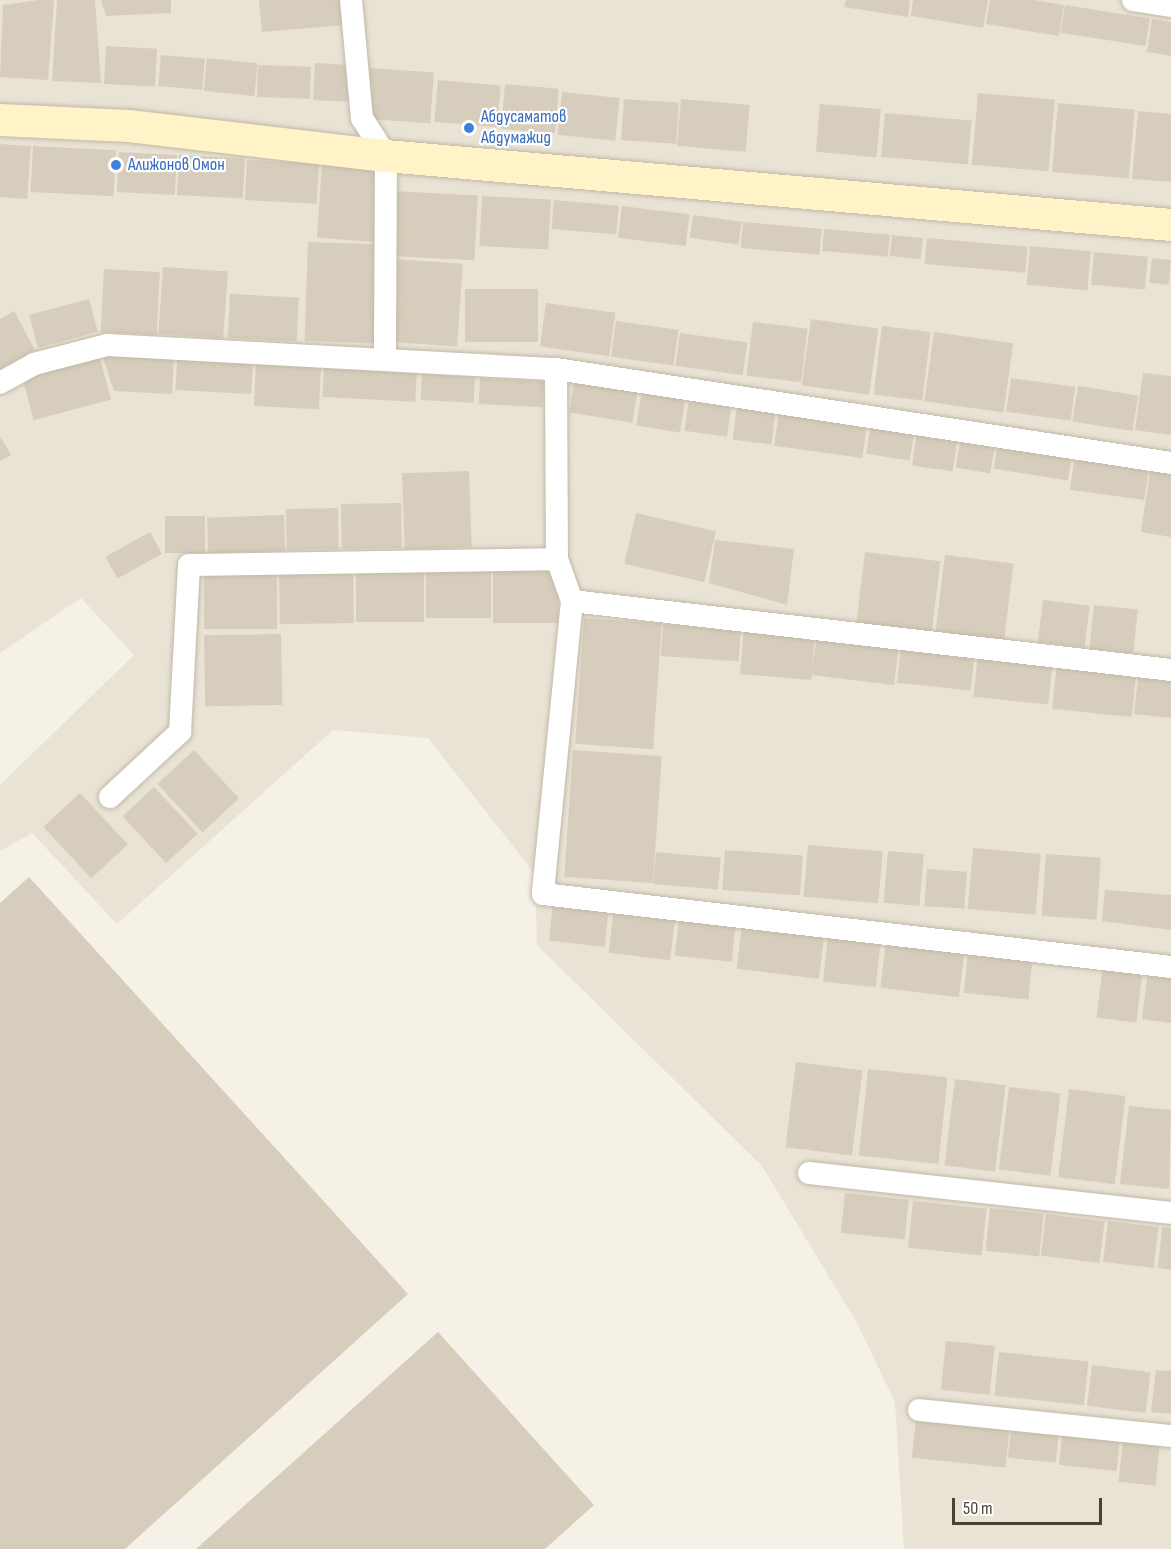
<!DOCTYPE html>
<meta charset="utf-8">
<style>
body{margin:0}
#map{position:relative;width:1171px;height:1549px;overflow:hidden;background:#f5f1e7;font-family:"Sofia Sans Condensed",sans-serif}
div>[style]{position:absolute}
.residential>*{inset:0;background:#e9e3d5}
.building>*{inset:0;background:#d7cdbc;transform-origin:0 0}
.roads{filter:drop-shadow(0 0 2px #c1b9a9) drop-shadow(0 0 2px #c1b9a9)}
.street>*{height:22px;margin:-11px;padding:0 11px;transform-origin:11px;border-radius:11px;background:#fff}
.secondary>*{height:32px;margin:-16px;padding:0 16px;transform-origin:16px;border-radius:16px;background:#fff3c7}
.dots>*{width:16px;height:16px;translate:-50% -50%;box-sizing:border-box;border:3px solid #fff;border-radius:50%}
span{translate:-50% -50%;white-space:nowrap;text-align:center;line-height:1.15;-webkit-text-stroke:4.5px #fff;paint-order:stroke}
.shop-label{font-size:18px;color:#366cbe}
.left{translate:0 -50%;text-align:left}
.scale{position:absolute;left:952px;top:1498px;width:150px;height:27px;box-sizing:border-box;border:3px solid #494235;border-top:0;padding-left:8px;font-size:18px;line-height:21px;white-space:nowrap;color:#494235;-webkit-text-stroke:4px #fff;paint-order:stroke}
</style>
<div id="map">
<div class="residential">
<div style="clip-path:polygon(0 0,1171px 0,1171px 1549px,904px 1549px,895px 1402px,857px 1323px,762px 1166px,537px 945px,535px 874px,428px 738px,333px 730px,117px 924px,32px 833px,0 851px,0 785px,134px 655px,81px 598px,0 653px)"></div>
</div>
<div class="building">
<div style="clip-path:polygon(39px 0,54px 0,48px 80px,0 77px,3px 5px)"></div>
<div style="clip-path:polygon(57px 0,95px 0,101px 83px,52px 81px)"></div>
<div style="clip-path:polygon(101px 0,171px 0,171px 13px,106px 16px)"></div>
<div style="clip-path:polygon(259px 0,345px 0,347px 25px,262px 32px)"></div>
<div style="clip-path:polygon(846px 0,910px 0,908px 17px,844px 7px)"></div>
<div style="clip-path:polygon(913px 0,988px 0,983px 28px,911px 16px)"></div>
<div style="clip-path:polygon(990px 0,1034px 0,1064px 5px,1059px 36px,986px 24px)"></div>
<div style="left:1065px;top:5px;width:86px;height:28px;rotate:9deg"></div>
<div style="clip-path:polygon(1152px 19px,1171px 22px,1171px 56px,1147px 52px)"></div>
<div style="left:106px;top:46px;width:51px;height:38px;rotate:3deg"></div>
<div style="left:161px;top:55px;width:44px;height:31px;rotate:5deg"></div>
<div style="left:207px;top:58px;width:51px;height:33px;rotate:6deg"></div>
<div style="left:315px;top:63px;width:41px;height:37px;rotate:3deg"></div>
<div style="left:258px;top:65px;width:53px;height:32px;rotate:2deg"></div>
<div style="left:370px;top:68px;width:64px;height:51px;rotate:4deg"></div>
<div style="left:438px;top:80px;width:63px;height:42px;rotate:5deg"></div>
<div style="left:505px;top:84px;width:54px;height:45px;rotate:5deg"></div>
<div style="left:562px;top:92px;width:58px;height:43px;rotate:6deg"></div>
<div style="left:978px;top:93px;width:77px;height:72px;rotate:5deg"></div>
<div style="left:624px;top:99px;width:55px;height:41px;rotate:4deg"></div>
<div style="left:681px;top:99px;width:69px;height:47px;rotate:5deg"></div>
<div style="left:1058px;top:103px;width:77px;height:69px;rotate:5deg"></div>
<div style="left:820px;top:104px;width:61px;height:48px;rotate:5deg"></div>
<div style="clip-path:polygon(1138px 111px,1171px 114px,1171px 182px,1132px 179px)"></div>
<div style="left:885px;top:113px;width:87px;height:44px;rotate:5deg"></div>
<div style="left:0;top:144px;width:31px;height:53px;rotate:4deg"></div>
<div style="left:33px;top:146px;width:83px;height:46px;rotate:3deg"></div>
<div style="left:119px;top:152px;width:58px;height:40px;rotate:3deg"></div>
<div style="left:179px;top:155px;width:66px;height:40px;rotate:3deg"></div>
<div style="left:247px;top:160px;width:72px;height:40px;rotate:3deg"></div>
<div style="left:322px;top:164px;width:62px;height:74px;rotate:4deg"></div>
<div style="left:394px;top:191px;width:84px;height:65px;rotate:3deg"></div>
<div style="left:482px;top:196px;width:69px;height:50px;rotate:3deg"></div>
<div style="left:554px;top:200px;width:65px;height:29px;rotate:5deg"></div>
<div style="left:622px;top:206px;width:68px;height:32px;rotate:7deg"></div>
<div style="left:693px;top:215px;width:49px;height:23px;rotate:8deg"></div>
<div style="left:743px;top:222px;width:79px;height:26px;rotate:5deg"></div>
<div style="left:824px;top:229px;width:66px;height:22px;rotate:5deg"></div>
<div style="left:892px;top:235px;width:31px;height:21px;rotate:6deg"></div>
<div style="left:927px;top:238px;width:101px;height:26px;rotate:5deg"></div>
<div style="left:308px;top:242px;width:75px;height:99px;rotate:2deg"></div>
<div style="left:1030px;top:246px;width:61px;height:39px;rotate:5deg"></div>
<div style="left:1094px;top:252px;width:54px;height:33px;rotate:5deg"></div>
<div style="left:1152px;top:258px;width:19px;height:25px;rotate:6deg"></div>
<div style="left:395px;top:259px;width:68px;height:83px;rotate:4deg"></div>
<div style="left:163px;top:267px;width:65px;height:67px;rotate:4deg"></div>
<div style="left:104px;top:269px;width:56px;height:63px;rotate:3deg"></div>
<div style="left:465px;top:289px;width:73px;height:53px"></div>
<div style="left:230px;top:294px;width:69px;height:44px;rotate:3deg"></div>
<div style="left:89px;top:299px;width:34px;height:62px;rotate:75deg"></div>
<div style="left:546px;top:303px;width:70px;height:44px;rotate:8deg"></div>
<div style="clip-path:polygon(14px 311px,35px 350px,0 369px,0 319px)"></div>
<div style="left:811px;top:319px;width:68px;height:67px;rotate:8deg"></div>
<div style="left:616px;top:321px;width:63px;height:36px;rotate:8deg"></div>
<div style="left:753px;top:322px;width:55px;height:54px;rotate:7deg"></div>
<div style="left:882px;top:326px;width:49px;height:69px;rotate:7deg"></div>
<div style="left:934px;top:332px;width:80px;height:70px;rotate:8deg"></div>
<div style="left:680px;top:333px;width:68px;height:33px;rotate:8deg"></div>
<div style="left:99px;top:355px;width:46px;height:80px;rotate:75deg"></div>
<div style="clip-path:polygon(102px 355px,174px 359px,172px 394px,114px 391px)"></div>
<div style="left:177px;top:360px;width:76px;height:30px;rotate:3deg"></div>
<div style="left:256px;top:364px;width:65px;height:42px;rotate:3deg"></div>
<div style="left:324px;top:368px;width:93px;height:29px;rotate:3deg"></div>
<div style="clip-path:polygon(1143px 373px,1171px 376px,1171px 435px,1135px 430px)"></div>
<div style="left:422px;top:374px;width:53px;height:26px;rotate:3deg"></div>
<div style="left:480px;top:378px;width:64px;height:26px;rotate:3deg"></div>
<div style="left:1011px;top:378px;width:65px;height:34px;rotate:8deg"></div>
<div style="left:574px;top:382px;width:64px;height:31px;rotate:9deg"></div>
<div style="left:1078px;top:386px;width:61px;height:36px;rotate:9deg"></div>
<div style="left:642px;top:391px;width:44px;height:35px;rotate:9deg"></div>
<div style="left:689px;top:398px;width:43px;height:33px;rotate:8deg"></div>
<div style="left:737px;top:405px;width:39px;height:35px;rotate:7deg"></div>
<div style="left:779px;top:411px;width:89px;height:35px;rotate:8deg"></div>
<div style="left:871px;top:424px;width:44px;height:30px;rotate:9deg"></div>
<div style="left:917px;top:431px;width:41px;height:35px;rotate:8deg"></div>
<div style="clip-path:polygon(0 436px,11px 455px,0 461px)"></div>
<div style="left:961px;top:437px;width:35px;height:31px;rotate:10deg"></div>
<div style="left:998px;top:442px;width:75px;height:27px;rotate:9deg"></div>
<div style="left:1075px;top:454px;width:75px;height:36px;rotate:8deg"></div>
<div style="clip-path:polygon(1151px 465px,1171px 468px,1171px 537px,1141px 532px)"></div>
<div style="left:469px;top:471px;width:76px;height:67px;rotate:88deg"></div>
<div style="left:401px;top:503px;width:45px;height:60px;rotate:89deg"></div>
<div style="left:338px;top:508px;width:41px;height:52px;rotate:89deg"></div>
<div style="left:636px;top:513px;width:82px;height:52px;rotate:13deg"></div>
<div style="left:284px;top:515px;width:36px;height:77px;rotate:88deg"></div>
<div style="left:205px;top:516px;width:37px;height:40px;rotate:90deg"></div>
<div style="left:150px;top:532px;width:25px;height:51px;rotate:61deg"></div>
<div style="clip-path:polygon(715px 540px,794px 549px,787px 605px,709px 583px)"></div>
<div style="left:865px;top:552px;width:76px;height:73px;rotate:7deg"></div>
<div style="left:945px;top:555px;width:69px;height:78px;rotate:7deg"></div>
<div style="left:493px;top:570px;width:65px;height:53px"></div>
<div style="left:426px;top:571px;width:65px;height:47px"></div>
<div style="left:353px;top:572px;width:51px;height:74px;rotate:89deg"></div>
<div style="left:356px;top:572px;width:68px;height:50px"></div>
<div style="left:277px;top:573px;width:56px;height:73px;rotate:90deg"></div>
<div style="left:1043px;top:600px;width:47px;height:42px;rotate:7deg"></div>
<div style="left:1094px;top:605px;width:44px;height:44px;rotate:6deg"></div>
<div style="left:584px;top:618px;width:78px;height:126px;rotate:4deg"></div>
<div style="left:663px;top:624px;width:78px;height:32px;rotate:4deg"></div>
<div style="clip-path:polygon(744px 630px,815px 636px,812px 666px,817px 636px,899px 645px,894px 685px,812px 675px,811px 680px,740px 674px)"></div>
<div style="left:281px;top:634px;width:71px;height:77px;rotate:89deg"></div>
<div style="left:901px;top:646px;width:74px;height:37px;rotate:6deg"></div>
<div style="left:978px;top:654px;width:75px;height:43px;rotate:6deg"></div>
<div style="left:1057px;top:662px;width:80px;height:47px;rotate:6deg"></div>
<div style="clip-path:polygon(1139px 671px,1171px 675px,1171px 718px,1134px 714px)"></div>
<div style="left:194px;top:750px;width:66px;height:50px;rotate:47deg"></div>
<div style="left:573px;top:750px;width:89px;height:127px;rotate:4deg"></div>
<div style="left:154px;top:787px;width:64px;height:43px;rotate:47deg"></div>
<div style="left:80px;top:793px;width:70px;height:50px;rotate:47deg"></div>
<div style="left:808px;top:845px;width:75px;height:52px;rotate:5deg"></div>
<div style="left:973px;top:848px;width:68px;height:61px;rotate:5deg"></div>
<div style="left:725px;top:850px;width:78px;height:40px;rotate:4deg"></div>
<div style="left:888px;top:851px;width:36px;height:52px;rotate:5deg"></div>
<div style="left:656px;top:852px;width:65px;height:32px;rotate:5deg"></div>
<div style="left:1046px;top:854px;width:55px;height:62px;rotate:4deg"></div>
<div style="left:927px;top:869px;width:40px;height:37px;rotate:4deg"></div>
<div style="clip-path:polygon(29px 877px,408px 1294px,125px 1549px,0 1549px,0 903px)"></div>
<div style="clip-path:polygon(1105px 890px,1171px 895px,1171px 930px,1102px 921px)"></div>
<div style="left:553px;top:903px;width:56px;height:38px;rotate:6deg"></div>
<div style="left:614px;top:908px;width:62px;height:45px;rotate:7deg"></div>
<div style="left:679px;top:917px;width:57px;height:39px;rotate:6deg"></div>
<div style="left:742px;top:924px;width:83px;height:45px;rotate:7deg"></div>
<div style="left:828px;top:935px;width:53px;height:47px;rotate:6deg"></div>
<div style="left:886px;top:942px;width:79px;height:46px;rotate:7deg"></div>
<div style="left:968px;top:952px;width:65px;height:41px;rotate:6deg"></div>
<div style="left:1103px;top:965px;width:40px;height:53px;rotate:7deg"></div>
<div style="clip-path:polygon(1148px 971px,1171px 973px,1171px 1023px,1142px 1019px)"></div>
<div style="left:796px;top:1062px;width:67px;height:86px;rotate:7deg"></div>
<div style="left:868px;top:1069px;width:80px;height:87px;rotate:6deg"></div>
<div style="left:955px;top:1079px;width:51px;height:87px;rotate:7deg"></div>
<div style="left:1009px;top:1087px;width:52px;height:83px;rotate:7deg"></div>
<div style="left:1069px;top:1089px;width:57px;height:89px;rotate:7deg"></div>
<div style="clip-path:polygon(1129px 1106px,1171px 1110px,1169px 1189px,1120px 1184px)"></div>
<div style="left:845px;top:1193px;width:64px;height:40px;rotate:6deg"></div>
<div style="left:913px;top:1201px;width:74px;height:47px;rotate:6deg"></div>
<div style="left:990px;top:1208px;width:54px;height:43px;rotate:6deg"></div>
<div style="left:1046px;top:1214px;width:59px;height:42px;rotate:7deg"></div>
<div style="left:1108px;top:1221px;width:51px;height:41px;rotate:7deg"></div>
<div style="clip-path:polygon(1162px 1227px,1171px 1228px,1171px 1270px,1158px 1268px)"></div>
<div style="clip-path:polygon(438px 1332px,594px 1505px,545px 1549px,196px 1549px)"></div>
<div style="left:946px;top:1341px;width:49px;height:49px;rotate:6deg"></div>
<div style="left:999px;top:1352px;width:90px;height:44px;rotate:6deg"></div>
<div style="left:1092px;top:1365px;width:59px;height:41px;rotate:7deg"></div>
<div style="clip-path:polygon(1156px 1370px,1171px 1371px,1171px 1414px,1151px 1412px)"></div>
<div style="left:916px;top:1419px;width:94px;height:39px;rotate:6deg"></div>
<div style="left:1011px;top:1429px;width:48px;height:29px;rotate:6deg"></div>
<div style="left:1062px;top:1435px;width:58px;height:30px;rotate:6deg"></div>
<div style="left:1123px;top:1441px;width:37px;height:41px;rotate:6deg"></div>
</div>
<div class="roads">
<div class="street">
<div style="left:351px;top:0;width:119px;rotate:84.7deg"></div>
<div style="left:362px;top:118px;width:45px;rotate:57.7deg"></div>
<div style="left:386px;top:156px;width:204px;rotate:90.3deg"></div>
<div style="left:1133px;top:0;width:38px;rotate:9deg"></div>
<div style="left:556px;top:369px;width:190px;rotate:89.7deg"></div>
<div style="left:557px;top:559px;width:45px;rotate:70.3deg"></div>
<div style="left:572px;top:601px;width:294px;rotate:95.7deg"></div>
<div style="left:543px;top:894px;width:632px;rotate:6.63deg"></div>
<div style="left:0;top:383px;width:39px;rotate:-29deg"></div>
<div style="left:34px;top:364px;width:75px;rotate:-14.6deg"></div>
<div style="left:107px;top:345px;width:450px;rotate:3.1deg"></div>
<div style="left:556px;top:369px;width:622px;rotate:8.69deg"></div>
<div style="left:572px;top:601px;width:603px;rotate:6.57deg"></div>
<div style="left:110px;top:797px;width:96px;rotate:-42.9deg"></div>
<div style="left:180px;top:732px;width:167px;rotate:-86.9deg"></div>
<div style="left:189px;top:565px;width:368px;rotate:-0.9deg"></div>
<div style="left:809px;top:1173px;width:364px;rotate:6.3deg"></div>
<div style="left:919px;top:1410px;width:253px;rotate:5.9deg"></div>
</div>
<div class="secondary">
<div style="left:0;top:120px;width:129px;rotate:2.7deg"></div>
<div style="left:129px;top:126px;width:259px;rotate:6.7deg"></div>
<div style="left:386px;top:156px;width:788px;rotate:5.02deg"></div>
</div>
</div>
<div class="dots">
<div style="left:469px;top:128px;background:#3f7fe0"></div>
<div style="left:116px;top:165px;background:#3f7fe0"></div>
</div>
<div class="shop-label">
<span class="left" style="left:481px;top:128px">Абдусаматов<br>Абдумажид</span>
<span class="left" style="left:128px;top:165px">Алижонов Омон</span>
</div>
<div class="scale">50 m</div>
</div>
